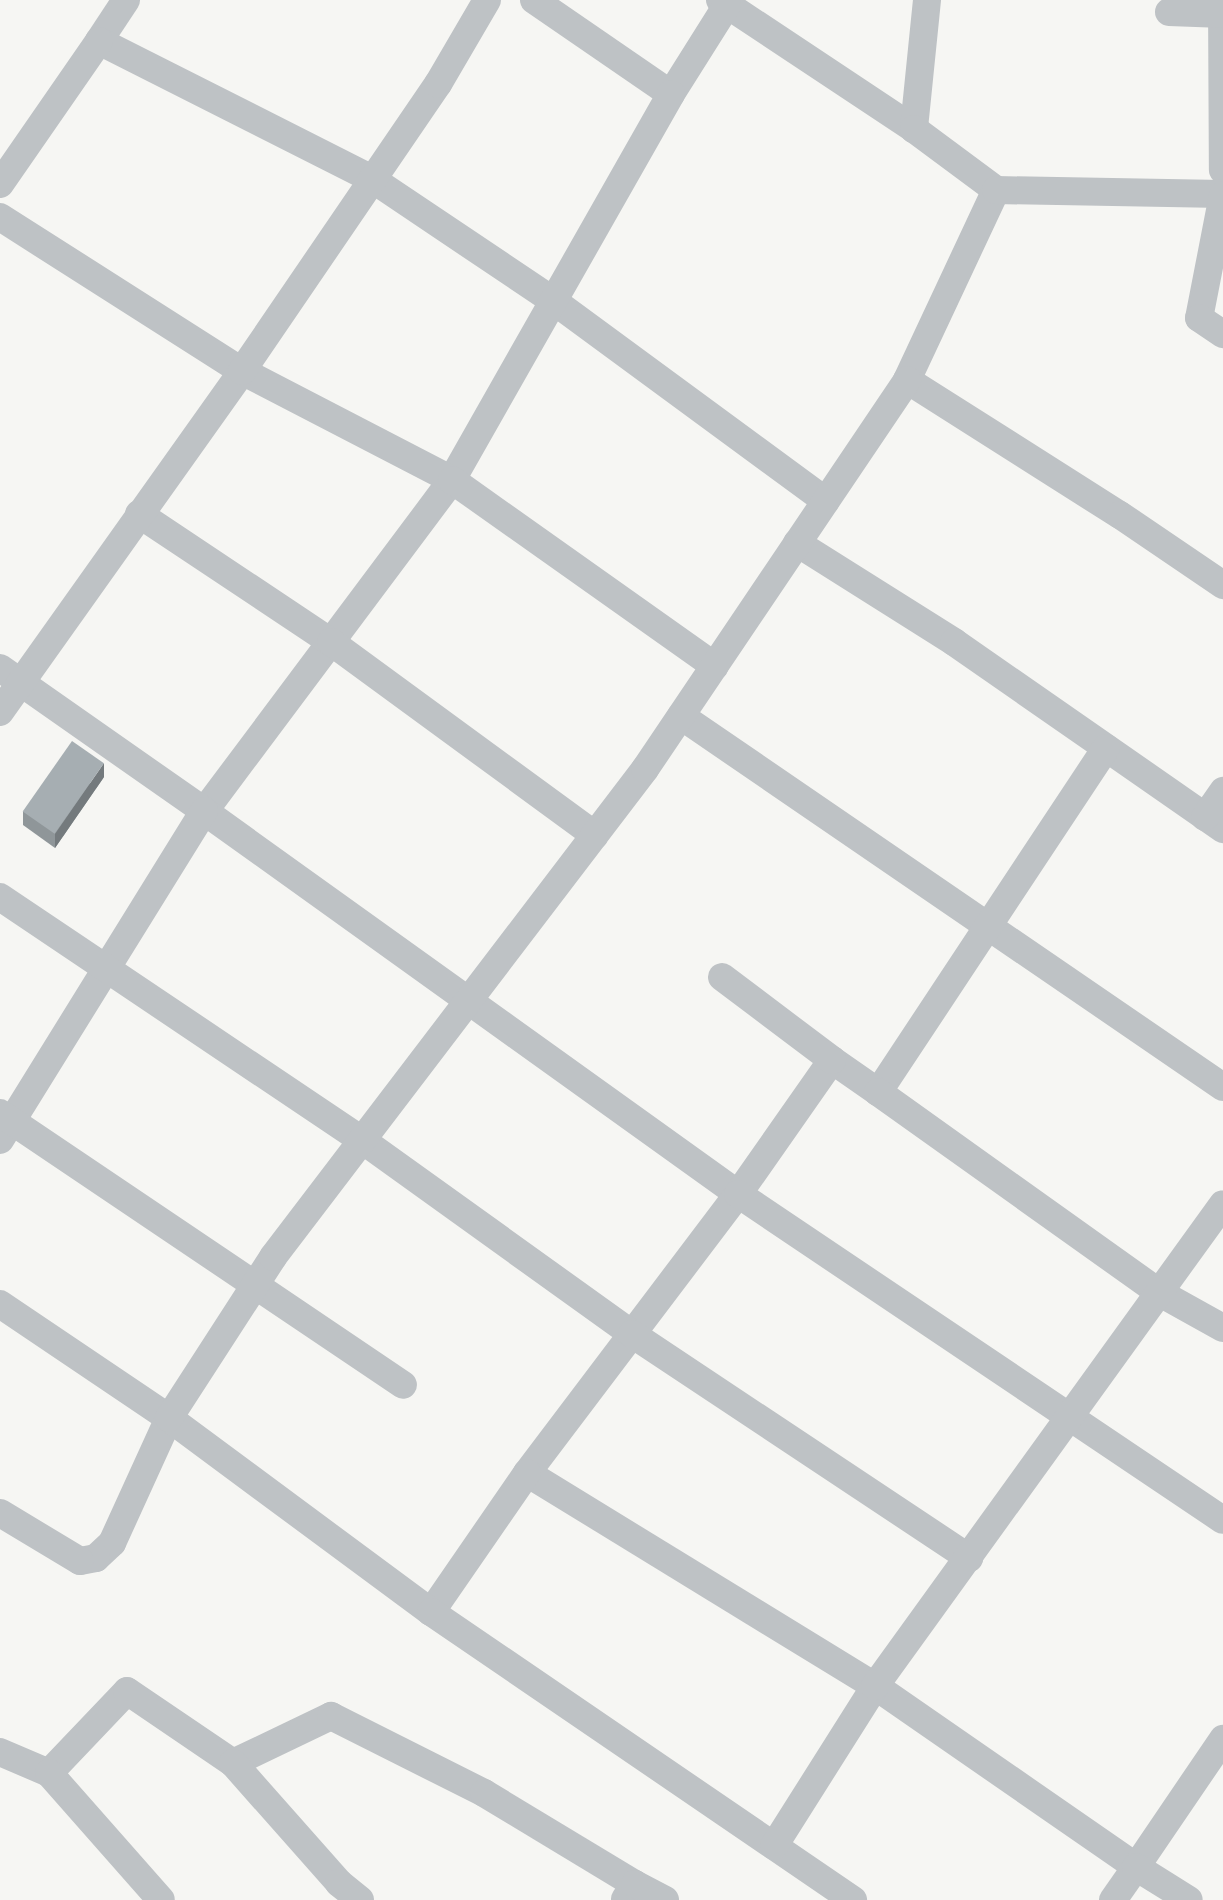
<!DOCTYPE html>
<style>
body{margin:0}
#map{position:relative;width:1223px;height:1900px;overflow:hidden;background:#f6f6f3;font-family:"Alegreya Sans",sans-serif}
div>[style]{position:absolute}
.street>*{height:28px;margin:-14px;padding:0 14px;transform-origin:14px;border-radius:14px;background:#bec2c5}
.wall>*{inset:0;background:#8f9699}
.shaded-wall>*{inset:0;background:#747a7d}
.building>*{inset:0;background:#a6aeb2;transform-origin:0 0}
span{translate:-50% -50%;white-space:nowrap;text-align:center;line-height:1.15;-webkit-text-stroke:8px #fff;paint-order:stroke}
</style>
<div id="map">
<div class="street">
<div style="left:126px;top:0;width:49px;rotate:123.4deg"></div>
<div style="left:99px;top:41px;width:306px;rotate:26.8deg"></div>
<div style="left:372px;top:179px;width:220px;rotate:33.9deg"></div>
<div style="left:555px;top:302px;width:336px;rotate:36.3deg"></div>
<div style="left:534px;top:0;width:166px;rotate:34.5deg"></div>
<div style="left:720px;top:0;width:233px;rotate:33.6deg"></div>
<div style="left:927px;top:0;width:130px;rotate:95.8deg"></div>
<div style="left:914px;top:129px;width:102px;rotate:36.6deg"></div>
<div style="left:996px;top:190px;width:210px;rotate:115.1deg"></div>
<div style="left:907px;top:380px;width:252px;rotate:32.4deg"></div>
<div style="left:1120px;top:515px;width:125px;rotate:34.2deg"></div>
<div style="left:1222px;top:0;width:170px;rotate:89.7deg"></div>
<div style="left:727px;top:5px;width:105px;rotate:122.2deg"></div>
<div style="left:671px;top:94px;width:444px;rotate:119.6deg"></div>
<div style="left:452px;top:480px;width:414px;rotate:126.8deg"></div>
<div style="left:204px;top:811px;width:657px;rotate:35.65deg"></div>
<div style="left:738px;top:1194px;width:350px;rotate:127.1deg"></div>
<div style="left:527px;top:1473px;width:408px;rotate:31.5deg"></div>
<div style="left:875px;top:1686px;width:318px;rotate:34.7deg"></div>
<div style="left:1136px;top:1867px;width:155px;rotate:-55.8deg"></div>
<div style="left:1169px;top:12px;width:54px;rotate:2.1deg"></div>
<div style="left:0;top:184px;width:174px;rotate:-55.3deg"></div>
<div style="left:996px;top:190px;width:227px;rotate:1deg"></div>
<div style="left:1223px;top:195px;width:125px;rotate:101deg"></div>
<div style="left:1199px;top:318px;width:29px;rotate:34deg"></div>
<div style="left:0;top:217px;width:287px;rotate:32.5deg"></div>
<div style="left:242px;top:371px;width:237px;rotate:27.4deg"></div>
<div style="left:452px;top:480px;width:322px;rotate:35.3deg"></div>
<div style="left:139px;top:514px;width:231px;rotate:33.7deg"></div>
<div style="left:331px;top:642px;width:327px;rotate:36.2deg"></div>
<div style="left:797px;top:543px;width:186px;rotate:32.2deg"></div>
<div style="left:954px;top:642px;width:328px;rotate:34.8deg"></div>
<div style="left:0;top:668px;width:249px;rotate:35deg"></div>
<div style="left:204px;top:811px;width:387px;rotate:121.8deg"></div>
<div style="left:0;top:712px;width:418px;rotate:-54.6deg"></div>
<div style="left:242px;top:371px;width:348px;rotate:-55.7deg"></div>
<div style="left:438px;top:84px;width:97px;rotate:-59.7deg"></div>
<div style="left:681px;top:716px;width:657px;rotate:34.39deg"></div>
<div style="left:1106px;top:748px;width:413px;rotate:123.5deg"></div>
<div style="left:878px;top:1092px;width:56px;rotate:-145.2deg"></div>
<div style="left:832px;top:1060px;width:164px;rotate:125deg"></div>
<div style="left:738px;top:1194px;width:584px;rotate:33.91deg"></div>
<div style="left:1205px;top:817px;width:32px;rotate:-55deg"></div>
<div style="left:0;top:897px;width:436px;rotate:33.9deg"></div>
<div style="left:362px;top:1140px;width:332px;rotate:35.7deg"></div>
<div style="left:632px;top:1334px;width:405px;rotate:33.6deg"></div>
<div style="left:722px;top:977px;width:138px;rotate:37deg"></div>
<div style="left:878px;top:1092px;width:346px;rotate:35.5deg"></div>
<div style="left:1160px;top:1293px;width:72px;rotate:29.1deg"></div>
<div style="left:0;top:1113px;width:486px;rotate:34deg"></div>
<div style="left:0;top:1304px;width:204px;rotate:34deg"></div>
<div style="left:169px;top:1418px;width:137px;rotate:114.5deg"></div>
<div style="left:112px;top:1543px;width:22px;rotate:137deg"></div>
<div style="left:96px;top:1558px;width:16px;rotate:169deg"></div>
<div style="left:80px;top:1561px;width:93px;rotate:-149deg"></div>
<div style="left:527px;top:1473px;width:169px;rotate:124.6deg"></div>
<div style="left:431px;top:1612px;width:326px;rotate:-143.5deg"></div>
<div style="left:169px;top:1418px;width:192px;rotate:-57.1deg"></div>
<div style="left:273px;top:1257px;width:614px;rotate:-52.68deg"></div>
<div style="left:645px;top:769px;width:469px;rotate:-56deg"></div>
<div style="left:431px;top:1612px;width:511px;rotate:34.31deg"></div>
<div style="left:0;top:1752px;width:53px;rotate:23.2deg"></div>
<div style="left:49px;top:1773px;width:113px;rotate:-46.4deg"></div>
<div style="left:127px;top:1691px;width:128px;rotate:34.2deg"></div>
<div style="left:233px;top:1763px;width:109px;rotate:-25.6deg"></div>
<div style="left:331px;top:1716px;width:171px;rotate:26.7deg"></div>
<div style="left:484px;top:1793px;width:176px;rotate:31.1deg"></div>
<div style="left:233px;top:1763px;width:160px;rotate:48.5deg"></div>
<div style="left:339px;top:1883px;width:27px;rotate:39deg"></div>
<div style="left:49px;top:1773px;width:169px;rotate:48.6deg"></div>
<div style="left:774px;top:1846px;width:189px;rotate:-57.7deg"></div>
<div style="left:875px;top:1686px;width:594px;rotate:-54.17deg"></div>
<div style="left:625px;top:1899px;width:18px;rotate:-56deg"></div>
<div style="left:635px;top:1884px;width:34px;rotate:28deg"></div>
<div style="left:1113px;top:1900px;width:40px;rotate:-55.1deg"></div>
<div style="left:1136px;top:1867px;width:62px;rotate:31.9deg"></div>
</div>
<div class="wall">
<div style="clip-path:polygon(104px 777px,55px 848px,23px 825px,23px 812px)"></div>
</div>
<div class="shaded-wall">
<div style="clip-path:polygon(104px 763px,104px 777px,55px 848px,55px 834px)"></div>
</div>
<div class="building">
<div style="left:72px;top:741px;width:39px;height:86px;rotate:35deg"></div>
</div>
</div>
